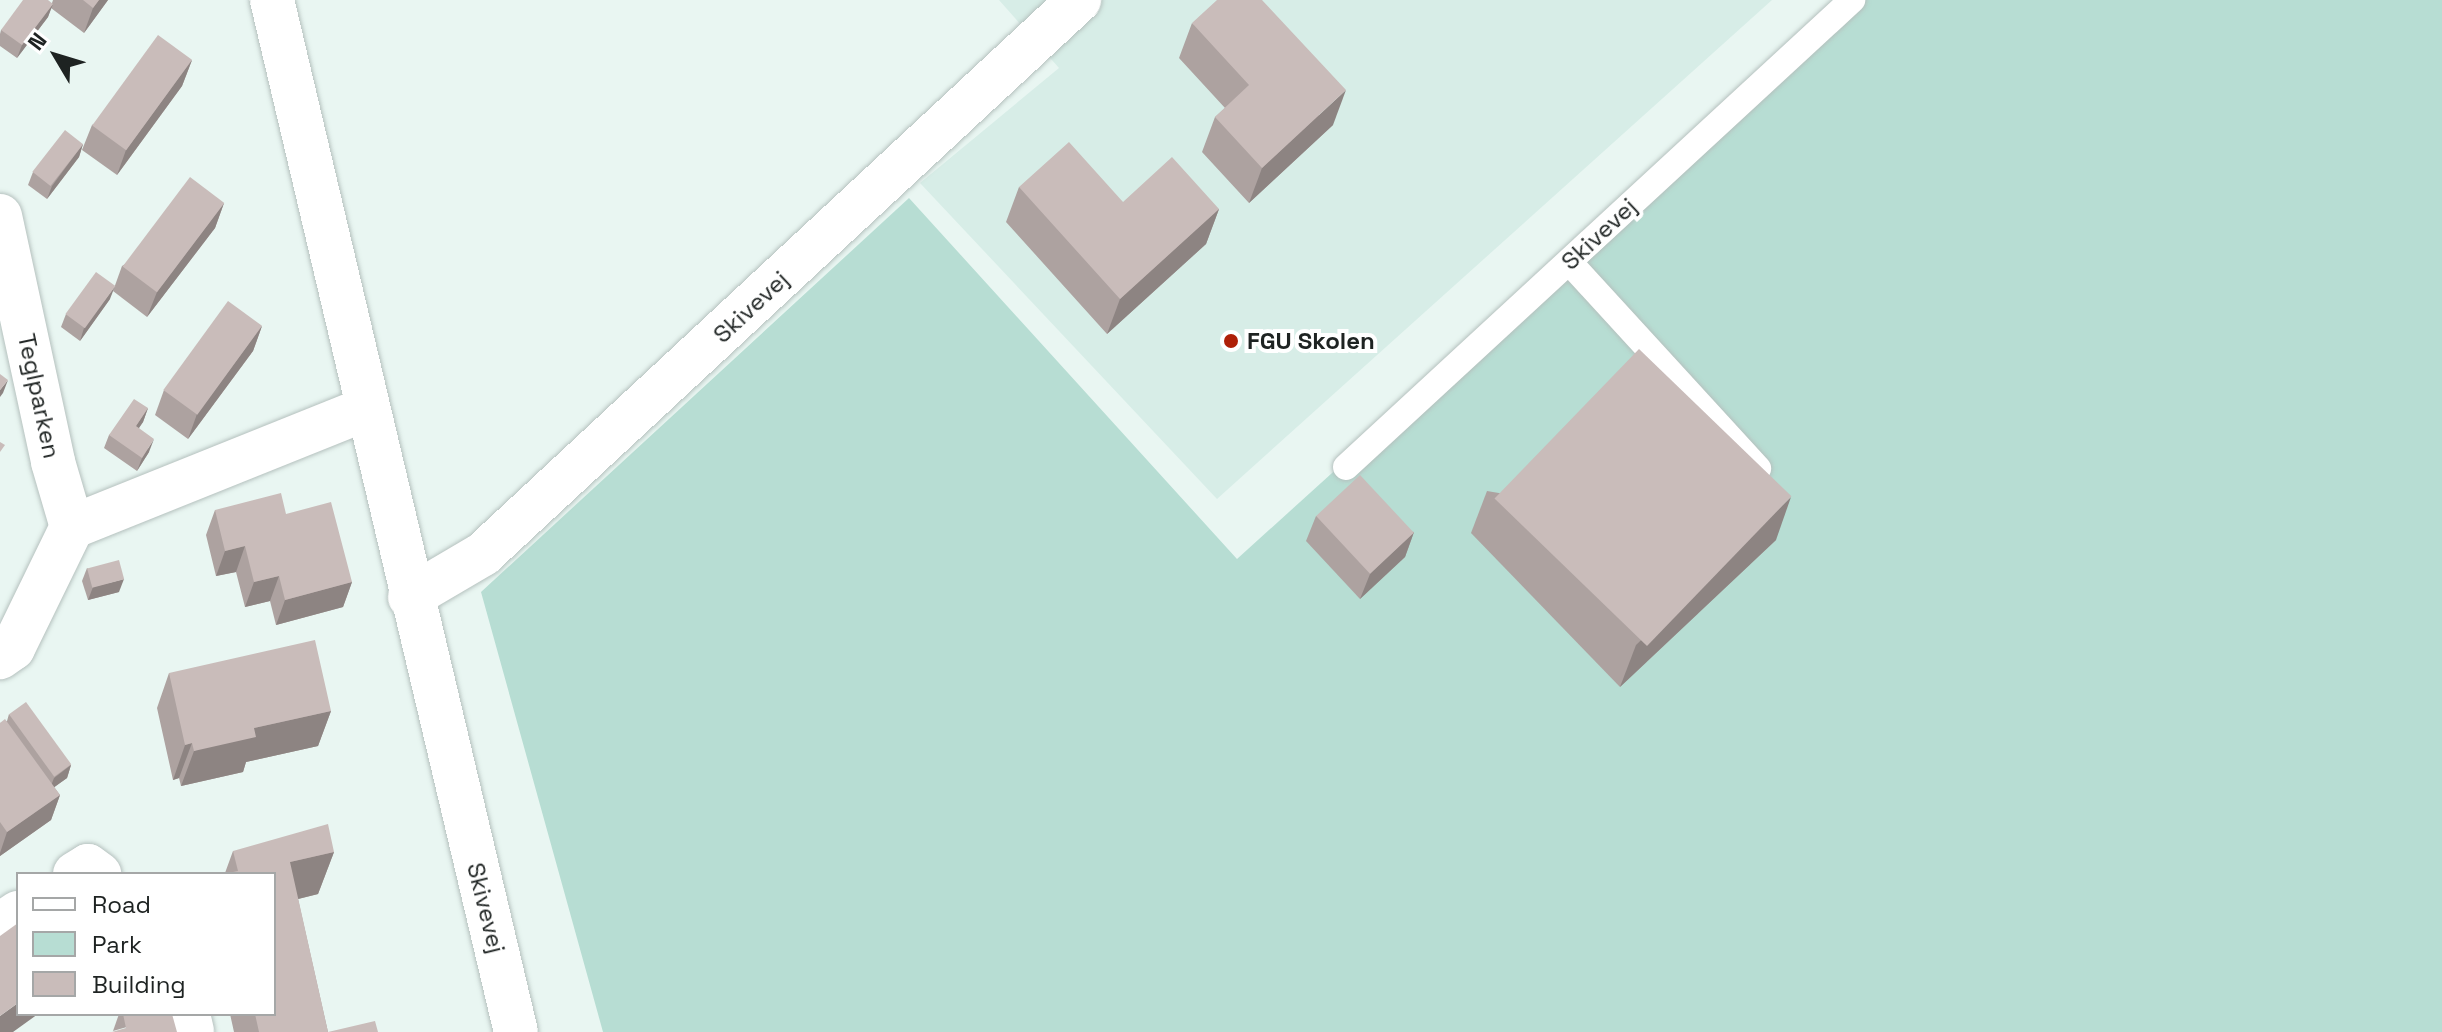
<!DOCTYPE html>
<style>
body{margin:0}
#map{position:relative;width:2442px;height:1032px;overflow:hidden;background:#e9f6f2;font-family:"Space Grotesk",sans-serif}
div>[style]{position:absolute}
.built>*{inset:0;background:#d7ede7}
.green>*{inset:0;background:#b7ddd3}
.roads{filter:drop-shadow(0 0 2px #b5c1be) drop-shadow(0 0 2px #b5c1be)}
.service>*{height:26px;margin:-13px;padding:0 13px;transform-origin:13px;border-radius:13px;background:#fff}
.minor>*{height:44px;margin:-22px;padding:0 22px;transform-origin:22px;border-radius:22px;background:#fff}
.tertiary>*{height:44px;margin:-22px;padding:0 22px;transform-origin:22px;border-radius:22px;background:#fff}
.wall>*{inset:0;background:#ada2a0}
.shaded-wall>*{inset:0;background:#8d8482}
.building>*{inset:0;background:#c9bcba;transform-origin:0 0}
.dots>*{width:22px;height:22px;translate:-50% -50%;box-sizing:border-box;border:4px solid #fff;border-radius:50%}
span{translate:-50% -50%;white-space:nowrap;text-align:center;line-height:1.15;-webkit-text-stroke:8px #fff;paint-order:stroke}
.street-label{font-size:24px;color:#1e2322}
.poi-label{font-size:24px;color:#1e2322;font-weight:700}
.left{translate:0 -50%;text-align:left}
.legend{position:absolute;left:16px;top:872px;width:260px;height:144px;box-sizing:border-box;background:#fff;border:2px solid #a5a7a7;margin:0;padding:10px 14px;list-style:none;font-size:24px;color:#1e2322}
.legend li{display:flex;align-items:center;gap:16px;height:40px}
.legend b{width:40px;border:2px solid #a5a7a7}
.north{position:absolute;left:16px;top:16px;width:80px;height:80px;-webkit-text-stroke:6px #fff;paint-order:stroke;rotate:308deg;font-size:22px;font-weight:700;line-height:32px;text-align:center;color:#1e2322}
.north::after{content:'';display:block;margin:auto;width:28px;height:36px;background:#1e2322;clip-path:polygon(50% 0,100% 100%,50% 72%,0 100%)}
</style>
<div id="map">
<div class="built">
<div style="clip-path:polygon(999px 0,1772px 0,1217px 499px,920px 183px,1059px 68px)"></div>
</div>
<div class="green">
<div style="clip-path:polygon(1855px 0,2442px 0,2442px 1032px,603px 1032px,481px 592px,909px 198px,1237px 559px)"></div>
</div>
<div class="roads">
<div class="service">
<div style="left:1569px;top:262px;width:280px;rotate:47.5deg"></div>
<div style="left:1346px;top:467px;width:689px;rotate:-42.7deg"></div>
</div>
<div class="minor">
<div style="left:0;top:216px;width:252px;rotate:77.8deg"></div>
<div style="left:53px;top:462px;width:68px;rotate:73.7deg"></div>
<div style="left:72px;top:527px;width:135px;rotate:116deg"></div>
<div style="left:13px;top:648px;width:16px;rotate:145deg"></div>
<div style="left:72px;top:527px;width:317px;rotate:-21.9deg"></div>
<div style="left:410px;top:597px;width:85px;rotate:-30.5deg"></div>
<div style="left:483px;top:554px;width:814px;rotate:-42.91deg"></div>
<div style="left:75px;top:874px;width:15px;rotate:-32deg"></div>
<div style="left:88px;top:866px;width:14px;rotate:36deg"></div>
<div style="left:0;top:925px;width:22px;rotate:-34deg"></div>
<div style="left:188px;top:1014px;width:18px;rotate:77deg"></div>
</div>
<div class="tertiary">
<div style="left:272px;top:0;width:1060px;rotate:76.7deg"></div>
</div>
</div>
<div class="wall">
<div style="clip-path:polygon(53px 0,108px 0,84px 33px,51px 8px,48px 17px,17px 58px,0 46px,0 34px,1px 30px,52px 3px)"></div>
<div style="clip-path:polygon(1192px 23px,1333px 125px,1249px 203px,1202px 152px,1215px 117px,1225px 108px,1179px 58px)"></div>
<div style="clip-path:polygon(192px 60px,182px 86px,117px 175px,82px 150px,92px 125px)"></div>
<div style="clip-path:polygon(83px 144px,79px 157px,47px 199px,28px 185px,33px 172px)"></div>
<div style="clip-path:polygon(1019px 187px,1123px 202px,1219px 209px,1206px 244px,1107px 334px,1006px 222px)"></div>
<div style="clip-path:polygon(224px 203px,215px 228px,147px 317px,113px 291px,122px 266px)"></div>
<div style="clip-path:polygon(110px 299px,80px 341px,61px 327px,66px 314px)"></div>
<div style="clip-path:polygon(262px 326px,253px 351px,188px 439px,155px 415px,164px 390px)"></div>
<div style="clip-path:polygon(148px 408px,143px 422px,139px 428px,149px 452px,137px 471px,104px 448px,109px 435px)"></div>
<div style="clip-path:polygon(1487px 491px,1776px 540px,1620px 687px,1471px 533px)"></div>
<div style="clip-path:polygon(215px 510px,286px 514px,352px 582px,343px 607px,276px 625px,270px 601px,245px 607px,236px 572px,216px 576px,206px 535px)"></div>
<div style="clip-path:polygon(1316px 516px,1414px 532px,1405px 557px,1360px 599px,1306px 541px)"></div>
<div style="clip-path:polygon(87px 568px,119px 592px,88px 600px,82px 581px)"></div>
<div style="clip-path:polygon(169px 673px,331px 711px,318px 746px,246px 762px,243px 772px,181px 786px,179px 778px,173px 780px,157px 708px)"></div>
<div style="clip-path:polygon(9px 714px,71px 765px,67px 778px,54px 787px,60px 795px,51px 820px,0 856px,0 723px,7px 721px)"></div>
<div style="clip-path:polygon(233px 851px,334px 852px,318px 894px,298px 899px,328px 1032px,378px 1032px,234px 1032px,230px 1014px,274px 1014px,225px 873px)"></div>
<div style="clip-path:polygon(119px 1014px,172px 1014px,113px 1031px)"></div>
</div>
<div class="shaded-wall">
<div style="clip-path:polygon(99px 0,108px 0,84px 33px,93px 8px)"></div>
<div style="clip-path:polygon(53px 4px,48px 17px,17px 58px,22px 45px)"></div>
<div style="clip-path:polygon(192px 60px,182px 86px,117px 175px,126px 150px)"></div>
<div style="clip-path:polygon(1346px 90px,1333px 125px,1249px 203px,1262px 168px)"></div>
<div style="clip-path:polygon(83px 144px,79px 157px,47px 199px,52px 186px)"></div>
<div style="clip-path:polygon(224px 203px,215px 228px,147px 317px,157px 292px)"></div>
<div style="clip-path:polygon(1219px 209px,1206px 244px,1107px 334px,1120px 299px)"></div>
<div style="clip-path:polygon(115px 286px,110px 299px,80px 341px,84px 328px)"></div>
<div style="clip-path:polygon(262px 326px,253px 351px,188px 439px,197px 414px)"></div>
<div style="clip-path:polygon(8px 380px,3px 393px,0 397px,0 390px)"></div>
<div style="clip-path:polygon(148px 408px,143px 422px,131px 439px,136px 426px)"></div>
<div style="clip-path:polygon(154px 439px,149px 452px,137px 471px,142px 458px)"></div>
<div style="clip-path:polygon(1791px 497px,1776px 540px,1620px 687px,1636px 645px)"></div>
<div style="clip-path:polygon(1414px 532px,1405px 557px,1360px 599px,1370px 574px)"></div>
<div style="clip-path:polygon(245px 546px,236px 572px,216px 576px,225px 551px)"></div>
<div style="clip-path:polygon(279px 576px,270px 601px,245px 607px,254px 582px)"></div>
<div style="clip-path:polygon(124px 579px,119px 592px,88px 600px,93px 587px)"></div>
<div style="clip-path:polygon(352px 582px,343px 607px,276px 625px,285px 600px)"></div>
<div style="clip-path:polygon(331px 711px,318px 746px,246px 762px,243px 772px,181px 786px,194px 751px,254px 728px)"></div>
<div style="clip-path:polygon(192px 743px,179px 778px,173px 780px,185px 745px)"></div>
<div style="clip-path:polygon(71px 765px,67px 778px,49px 791px,54px 778px)"></div>
<div style="clip-path:polygon(60px 795px,51px 820px,0 856px,0 853px,7px 832px)"></div>
<div style="clip-path:polygon(334px 852px,318px 894px,274px 905px,290px 862px)"></div>
<div style="clip-path:polygon(18px 1003px,18px 1014px,38px 1014px,13px 1032px,0 1032px,0 1016px)"></div>
</div>
<div class="building">
<div style="clip-path:polygon(23px 0,48px 0,53px 4px,22px 45px,1px 30px)"></div>
<div style="clip-path:polygon(83px 0,99px 0,93px 8px)"></div>
<div style="clip-path:polygon(1217px 0,1262px 0,1346px 90px,1262px 168px,1215px 117px,1249px 85px,1192px 23px)"></div>
<div style="left:158px;top:35px;width:42px;height:112px;rotate:36deg"></div>
<div style="left:65px;top:130px;width:23px;height:53px;rotate:38deg"></div>
<div style="clip-path:polygon(1069px 142px,1123px 202px,1172px 157px,1219px 209px,1120px 299px,1019px 187px)"></div>
<div style="left:190px;top:177px;width:43px;height:112px;rotate:37deg"></div>
<div style="left:96px;top:272px;width:24px;height:52px;rotate:36deg"></div>
<div style="left:228px;top:301px;width:42px;height:110px;rotate:36deg"></div>
<div style="left:1639px;top:349px;width:212px;height:208px;rotate:44deg"></div>
<div style="clip-path:polygon(0 374px,8px 380px,0 390px)"></div>
<div style="clip-path:polygon(134px 399px,148px 408px,136px 426px,154px 439px,142px 458px,109px 435px)"></div>
<div style="clip-path:polygon(0 442px,5px 445px,0 452px)"></div>
<div style="left:1360px;top:475px;width:79px;height:60px;rotate:47deg"></div>
<div style="clip-path:polygon(281px 493px,286px 514px,331px 502px,352px 582px,285px 600px,279px 576px,254px 582px,245px 546px,225px 551px,215px 510px)"></div>
<div style="left:119px;top:560px;width:20px;height:33px;rotate:75deg"></div>
<div style="clip-path:polygon(315px 640px,331px 711px,254px 728px,256px 737px,194px 751px,192px 743px,185px 745px,169px 673px)"></div>
<div style="left:26px;top:702px;width:77px;height:21px;rotate:54deg"></div>
<div style="clip-path:polygon(5px 719px,60px 795px,7px 832px,0 822px,0 723px)"></div>
<div style="clip-path:polygon(328px 824px,334px 852px,290px 862px,328px 1032px,375px 1021px,378px 1032px,259px 1032px,255px 1014px,274px 1014px,274px 874px,223px 874px,238px 871px,233px 851px)"></div>
<div style="clip-path:polygon(18px 923px,18px 1003px,0 1016px,0 936px)"></div>
<div style="clip-path:polygon(123px 1014px,172px 1014px,177px 1032px,112px 1032px,126px 1028px)"></div>
</div>
<div class="dots">
<div style="left:1231px;top:341px;background:#ae1f07"></div>
</div>
<div class="street-label">
<span style="left:1599px;top:234px;rotate:-43deg">Skivevej</span>
<span style="left:751px;top:307px;rotate:-43deg">Skivevej</span>
<span style="left:39px;top:396px;rotate:78deg">Teglparken</span>
<span style="left:486px;top:908px;rotate:76deg">Skivevej</span>
</div>
<div class="poi-label">
<span class="left" style="left:1247px;top:341px">FGU Skolen</span>
</div>
<ul class="legend">
<li><b style="height:10px;background:#fff"></b>Road</li>
<li><b style="height:22px;background:#b7ddd3"></b>Park</li>
<li><b style="height:22px;background:#c9bcba"></b>Building</li>
</ul>
<div class="north">N</div>
</div>
